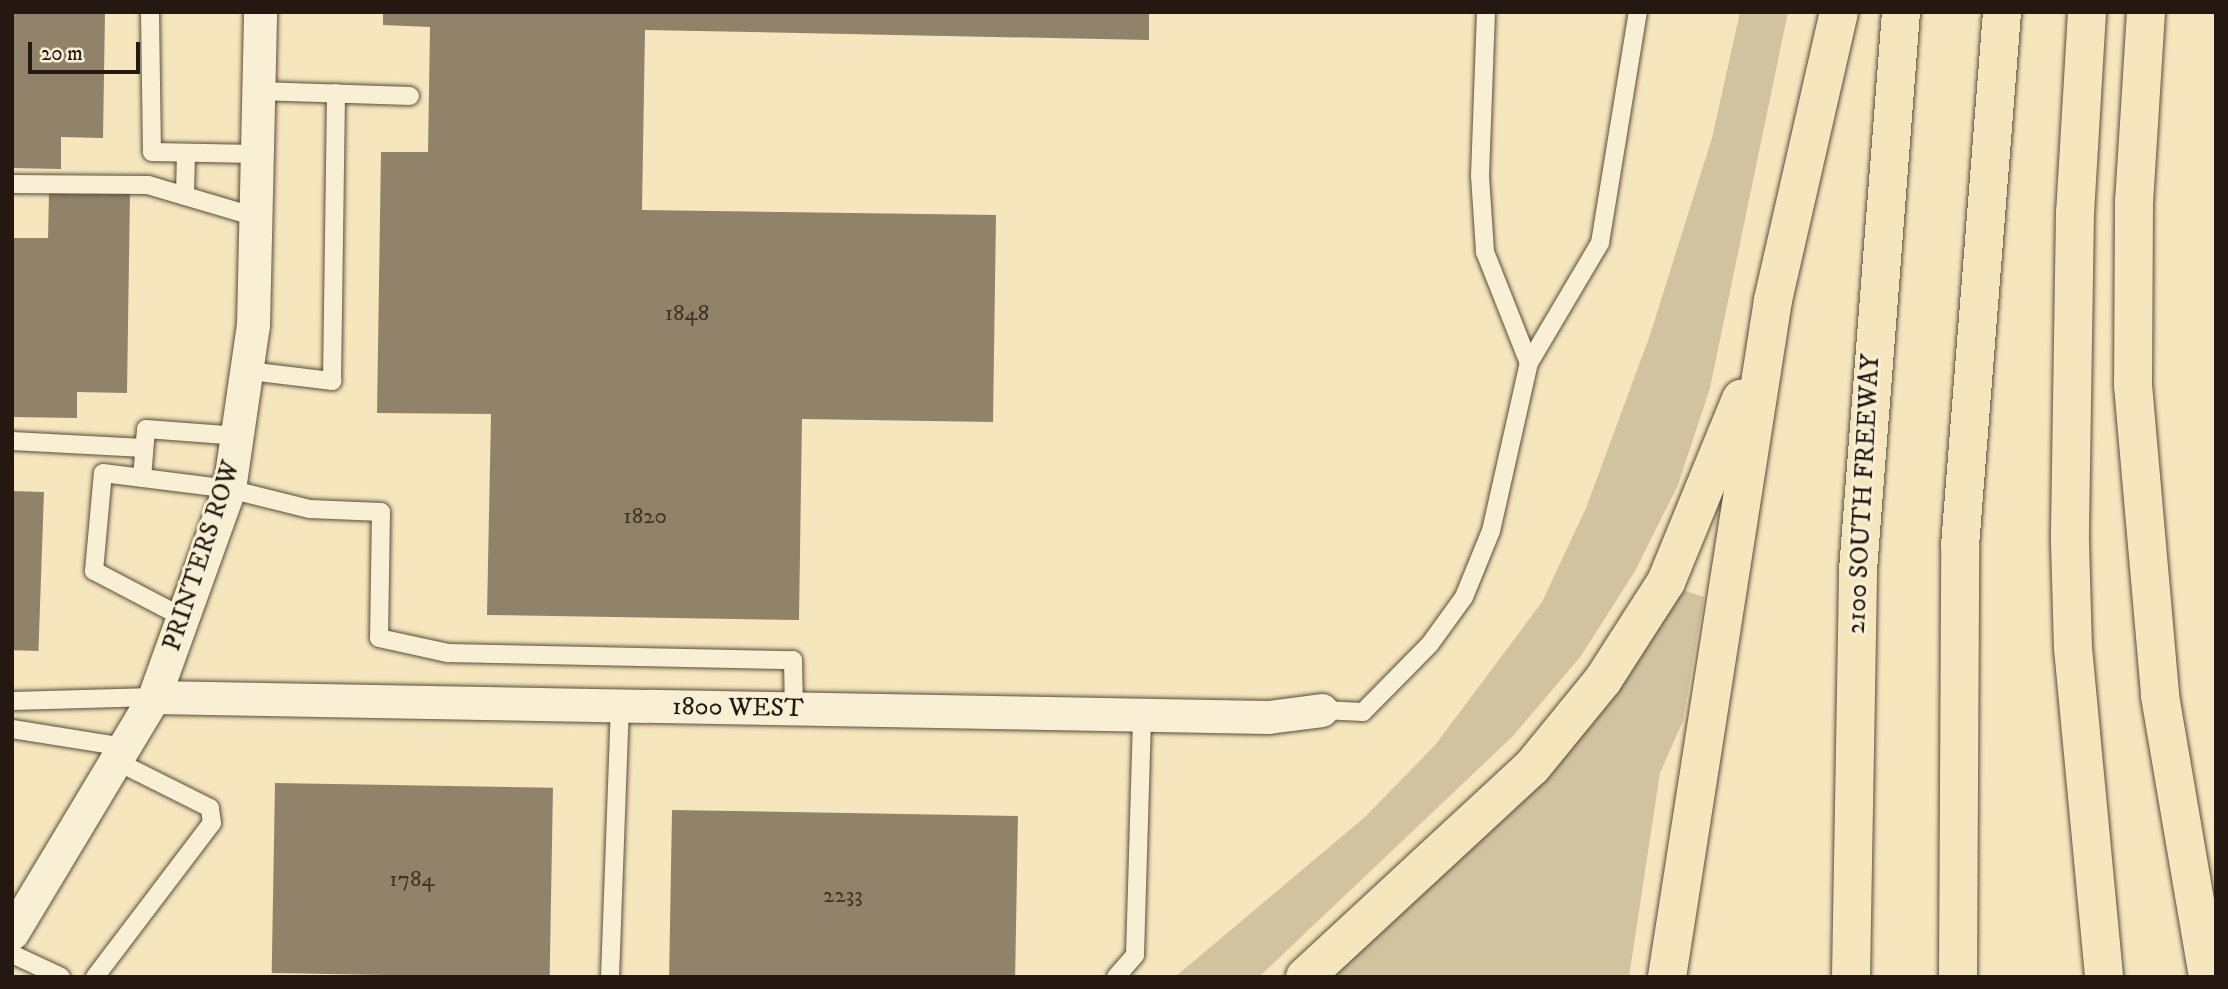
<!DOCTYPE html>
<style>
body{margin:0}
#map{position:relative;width:2228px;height:989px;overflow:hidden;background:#f6e6bd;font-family:"IM FELL DW Pica",serif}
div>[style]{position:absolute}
.green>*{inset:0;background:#d2c3a0}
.building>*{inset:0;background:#91836a;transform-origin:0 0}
.roads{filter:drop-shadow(0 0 2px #584c3c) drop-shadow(0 0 2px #584c3c)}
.service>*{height:18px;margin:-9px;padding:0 9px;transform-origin:9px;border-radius:9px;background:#f9efd4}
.minor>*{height:33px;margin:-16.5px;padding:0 16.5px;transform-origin:16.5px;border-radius:16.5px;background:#f9efd4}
.motorway>*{height:38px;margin:-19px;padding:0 19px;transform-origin:19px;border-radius:19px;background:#f6e6bd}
span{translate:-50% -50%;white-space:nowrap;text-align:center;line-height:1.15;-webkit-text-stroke:6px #f9efd4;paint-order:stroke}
.number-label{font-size:23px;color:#3f3327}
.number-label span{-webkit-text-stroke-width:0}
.street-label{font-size:26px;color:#241811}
.frame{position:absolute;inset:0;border:14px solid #241811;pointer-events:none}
.scale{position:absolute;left:28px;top:42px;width:112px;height:32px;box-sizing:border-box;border:4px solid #241811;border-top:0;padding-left:9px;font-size:21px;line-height:24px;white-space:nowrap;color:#241811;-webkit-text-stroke:5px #f9efd4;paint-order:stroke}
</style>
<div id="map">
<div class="green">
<div style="clip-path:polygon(1740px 12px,1788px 12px,1710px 388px,1678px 485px,1635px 571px,1581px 656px,1513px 736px,1259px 977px,1175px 977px,1366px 816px,1436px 744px,1542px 602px,1586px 508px,1650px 335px,1712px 138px)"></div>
<div style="clip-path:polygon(1679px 589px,1704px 597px,1683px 721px,1660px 773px,1629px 977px,1328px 977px)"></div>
</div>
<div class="building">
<div style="clip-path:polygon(12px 12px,105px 12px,103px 138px,61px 137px,61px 169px,12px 168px)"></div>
<div style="clip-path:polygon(383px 12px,1149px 12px,1149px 40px,645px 30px,642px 210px,996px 215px,993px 422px,802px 419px,799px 620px,487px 615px,491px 414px,377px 413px,381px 152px,428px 152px,430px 27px,383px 25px)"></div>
<div style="clip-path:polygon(49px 192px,130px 193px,127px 393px,77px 392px,77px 418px,12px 417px,12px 238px,48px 238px)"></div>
<div style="left:12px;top:491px;width:32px;height:159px;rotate:2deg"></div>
<div style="left:275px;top:783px;width:278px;height:190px;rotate:1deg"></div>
<div style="left:672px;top:810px;width:346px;height:167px;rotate:1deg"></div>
</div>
<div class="roads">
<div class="service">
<div style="left:150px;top:12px;width:140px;rotate:89.2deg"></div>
<div style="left:152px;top:152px;width:105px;rotate:1.1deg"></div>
<div style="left:1486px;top:12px;width:164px;rotate:92.1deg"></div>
<div style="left:1480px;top:176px;width:76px;rotate:86.2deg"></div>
<div style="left:1485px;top:252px;width:119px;rotate:68.4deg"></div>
<div style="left:259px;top:91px;width:151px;rotate:1.9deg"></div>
<div style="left:12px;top:184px;width:136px;rotate:0.4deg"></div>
<div style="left:148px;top:185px;width:113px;rotate:16.5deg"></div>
<div style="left:185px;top:196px;width:43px;rotate:-88.7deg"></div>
<div style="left:249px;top:371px;width:84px;rotate:6.9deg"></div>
<div style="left:332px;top:381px;width:288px;rotate:-89.2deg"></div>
<div style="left:12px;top:441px;width:132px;rotate:3deg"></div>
<div style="left:142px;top:478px;width:49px;rotate:-85.3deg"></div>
<div style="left:146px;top:429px;width:93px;rotate:4.3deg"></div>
<div style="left:186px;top:619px;width:104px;rotate:-152.4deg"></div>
<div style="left:94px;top:571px;width:98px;rotate:-84.8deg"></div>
<div style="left:103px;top:473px;width:127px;rotate:7.2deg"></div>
<div style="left:229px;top:489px;width:83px;rotate:13.9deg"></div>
<div style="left:310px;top:509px;width:71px;rotate:2.4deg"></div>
<div style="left:381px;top:512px;width:126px;rotate:90.9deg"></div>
<div style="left:379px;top:638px;width:71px;rotate:12.3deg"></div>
<div style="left:448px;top:653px;width:345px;rotate:1.2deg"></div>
<div style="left:793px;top:660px;width:50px;rotate:88.9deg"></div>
<div style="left:12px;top:701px;width:142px;rotate:-1.6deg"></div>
<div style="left:1322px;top:710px;width:41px;rotate:2.8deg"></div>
<div style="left:1363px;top:712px;width:95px;rotate:-45.4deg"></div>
<div style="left:1430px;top:644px;width:58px;rotate:-54.1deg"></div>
<div style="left:1464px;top:597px;width:71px;rotate:-67.8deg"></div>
<div style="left:1491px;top:531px;width:172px;rotate:-77.3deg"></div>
<div style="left:1529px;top:363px;width:139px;rotate:-59.4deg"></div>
<div style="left:1600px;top:243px;width:234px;rotate:-80.7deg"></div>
<div style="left:12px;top:729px;width:113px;rotate:9.1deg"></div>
<div style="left:12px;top:954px;width:54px;rotate:25.1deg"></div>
<div style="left:95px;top:977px;width:193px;rotate:-52.8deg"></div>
<div style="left:212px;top:823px;width:15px;rotate:-98deg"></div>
<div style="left:210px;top:808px;width:105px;rotate:-153.4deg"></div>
<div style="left:610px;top:977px;width:271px;rotate:-87.9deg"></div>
<div style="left:1116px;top:977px;width:29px;rotate:-49deg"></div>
<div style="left:1135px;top:955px;width:240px;rotate:-88.3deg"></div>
</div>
<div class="minor">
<div style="left:154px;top:697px;width:1114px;rotate:1.03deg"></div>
<div style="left:1268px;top:717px;width:54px;rotate:-7.4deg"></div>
<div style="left:12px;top:933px;width:275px;rotate:-59deg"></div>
<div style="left:154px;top:697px;width:221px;rotate:-70.2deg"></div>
<div style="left:229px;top:489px;width:166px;rotate:-81.7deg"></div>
<div style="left:253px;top:325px;width:313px;rotate:-88.7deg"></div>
</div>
<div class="motorway">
<div style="left:2087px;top:12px;width:200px;rotate:93.4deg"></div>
<div style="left:2075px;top:212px;width:330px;rotate:90.9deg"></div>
<div style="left:2070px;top:542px;width:106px;rotate:88.4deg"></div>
<div style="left:2073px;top:648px;width:330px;rotate:84.6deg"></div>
<div style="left:2146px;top:12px;width:189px;rotate:93.6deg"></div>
<div style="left:2134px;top:201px;width:184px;rotate:90.3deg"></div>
<div style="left:2133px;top:385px;width:312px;rotate:85deg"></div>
<div style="left:2160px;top:696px;width:285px;rotate:80.3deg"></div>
<div style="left:1305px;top:977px;width:309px;rotate:-42.8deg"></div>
<div style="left:1532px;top:767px;width:112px;rotate:-50.8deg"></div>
<div style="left:1603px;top:680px;width:117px;rotate:-57.3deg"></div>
<div style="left:1666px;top:582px;width:198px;rotate:-67.7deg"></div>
<div style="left:1667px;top:977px;width:685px;rotate:-81.1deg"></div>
<div style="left:1773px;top:300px;width:295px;rotate:-77.1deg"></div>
<div style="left:1851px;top:977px;width:407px;rotate:-89deg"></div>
<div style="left:1858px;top:570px;width:560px;rotate:-85.59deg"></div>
<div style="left:1958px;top:977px;width:431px;rotate:-89.7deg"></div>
<div style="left:1960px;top:546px;width:536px;rotate:-85.5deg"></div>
</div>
</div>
<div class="number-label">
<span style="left:687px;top:314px">1848</span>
<span style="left:645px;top:517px">1820</span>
<span style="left:412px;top:880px">1784</span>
<span style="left:843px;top:896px">2233</span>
</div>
<div class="street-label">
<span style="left:1864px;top:494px;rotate:-87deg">2100 SOUTH FREEWAY</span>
<span style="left:202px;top:556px;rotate:-72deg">PRINTERS ROW</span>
<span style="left:738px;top:708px;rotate:1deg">1800 WEST</span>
</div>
<div class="frame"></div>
<div class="scale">20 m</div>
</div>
